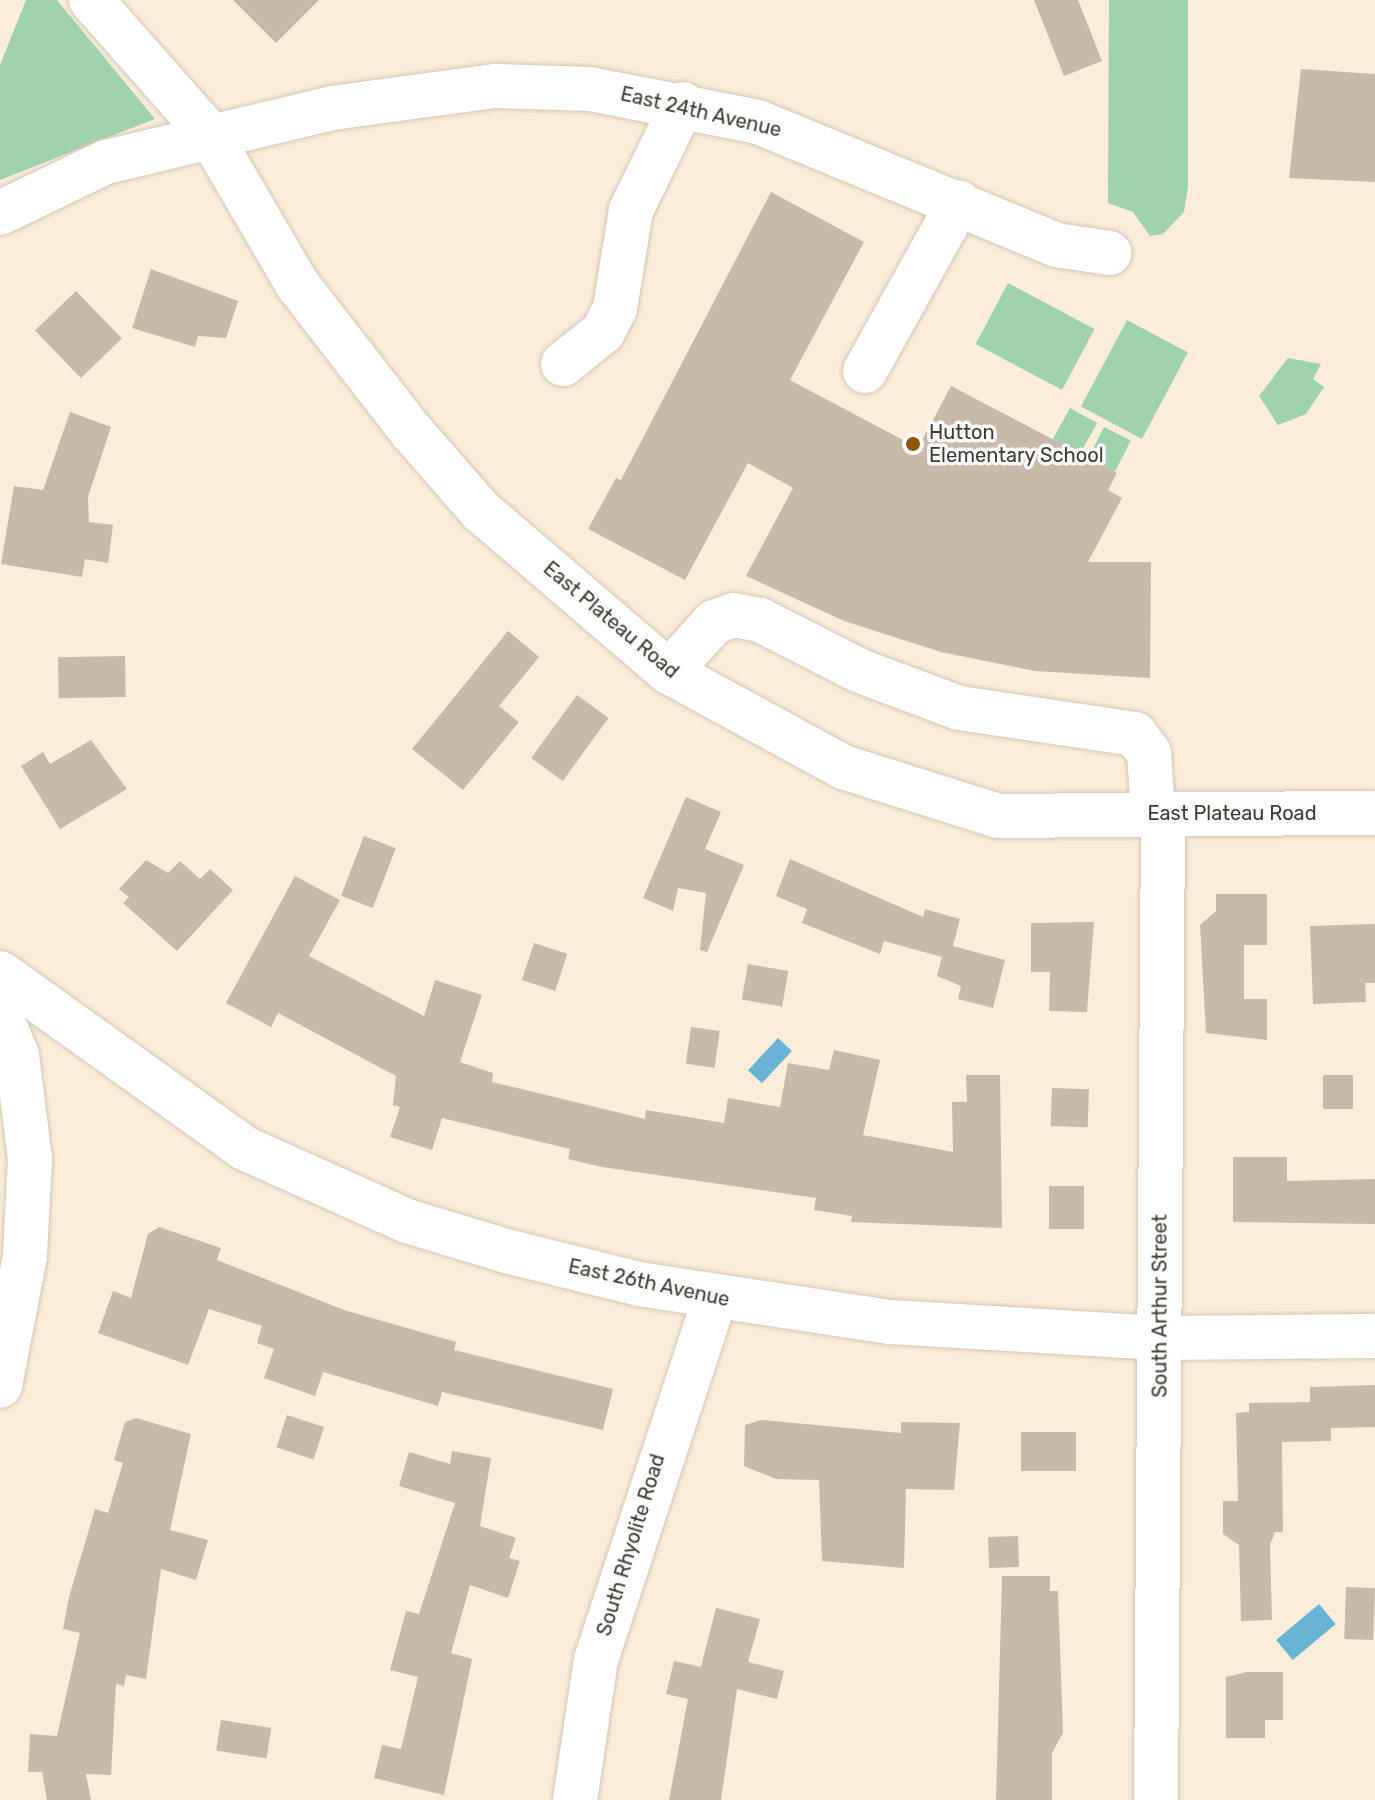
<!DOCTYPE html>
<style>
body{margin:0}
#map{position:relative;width:1375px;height:1800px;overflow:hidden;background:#fceddb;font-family:Rubik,sans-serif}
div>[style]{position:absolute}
.green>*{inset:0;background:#9fd3ae;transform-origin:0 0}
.water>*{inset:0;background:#67b4d4;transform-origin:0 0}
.building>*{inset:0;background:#c7baa8;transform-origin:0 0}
.roads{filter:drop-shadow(0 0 2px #d4c6b4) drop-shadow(0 0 2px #d4c6b4)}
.minor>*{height:44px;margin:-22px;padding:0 22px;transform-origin:22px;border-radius:22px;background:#fff}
.dots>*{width:22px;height:22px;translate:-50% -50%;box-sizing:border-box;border:4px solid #fdfdfd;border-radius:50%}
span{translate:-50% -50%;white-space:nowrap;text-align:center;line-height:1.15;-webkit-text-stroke:7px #fdfdfd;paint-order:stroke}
.street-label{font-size:20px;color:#3f3932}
.poi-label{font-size:20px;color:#3f3932}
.left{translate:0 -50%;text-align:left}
</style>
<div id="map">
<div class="green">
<div style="clip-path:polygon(26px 0,57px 0,155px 119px,0 180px,0 65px)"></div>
<div style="clip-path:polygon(1109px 0,1188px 0,1188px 186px,1184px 212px,1163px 234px,1150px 236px,1133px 212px,1108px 203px)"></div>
<div style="left:1008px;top:283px;width:98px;height:69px;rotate:28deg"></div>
<div style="left:1127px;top:320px;width:69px;height:98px;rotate:28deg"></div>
<div style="clip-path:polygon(1288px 358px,1321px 364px,1313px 379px,1324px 387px,1306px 414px,1278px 425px,1259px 396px)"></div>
<div style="left:1070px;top:408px;width:31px;height:36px;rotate:29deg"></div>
<div style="left:1104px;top:427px;width:30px;height:35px;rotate:27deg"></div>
</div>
<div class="water">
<div style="left:778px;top:1038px;width:19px;height:44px;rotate:43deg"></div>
<div style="left:1319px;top:1604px;width:26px;height:56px;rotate:50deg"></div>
</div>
<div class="building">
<div style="clip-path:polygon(233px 0,319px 0,276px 43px)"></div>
<div style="clip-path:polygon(1034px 0,1078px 0,1102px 61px,1064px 76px)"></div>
<div style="clip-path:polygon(1301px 69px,1375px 74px,1375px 182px,1289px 178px)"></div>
<div style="clip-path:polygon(771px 192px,864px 242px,790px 380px,918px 448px,951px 386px,1117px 473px,1108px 490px,1122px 498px,1088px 562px,1151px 562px,1150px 678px,1035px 671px,941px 652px,844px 621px,746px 576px,793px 488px,748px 463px,685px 580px,588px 529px,616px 478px,621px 480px)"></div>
<div style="clip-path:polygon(151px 269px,238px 301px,226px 338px,198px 336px,195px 347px,132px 328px)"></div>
<div style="left:76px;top:291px;width:66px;height:57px;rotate:46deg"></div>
<div style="clip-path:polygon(70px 412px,111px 427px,88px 497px,89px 522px,113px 525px,108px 563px,85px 559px,82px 577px,1px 564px,14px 486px,43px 490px)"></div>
<div style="clip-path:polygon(508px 631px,539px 657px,499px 706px,519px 722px,463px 790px,412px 749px)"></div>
<div style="left:125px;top:656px;width:41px;height:67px;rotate:89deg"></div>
<div style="left:577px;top:695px;width:39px;height:78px;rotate:36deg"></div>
<div style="clip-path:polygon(91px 740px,127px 789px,60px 829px,21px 766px,43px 752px,50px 764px)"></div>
<div style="clip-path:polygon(686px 797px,721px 812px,705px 849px,744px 865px,707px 952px,700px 950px,706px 893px,678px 888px,673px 911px,643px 898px)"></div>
<div style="left:364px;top:836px;width:34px;height:64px;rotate:21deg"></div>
<div style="clip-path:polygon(790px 859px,923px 917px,925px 909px,960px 919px,953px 946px,1005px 960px,993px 1008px,958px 999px,961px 986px,937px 976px,942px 957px,884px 941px,880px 954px,802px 923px,807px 909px,776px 896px)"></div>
<div style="clip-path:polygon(146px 860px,168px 873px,180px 861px,200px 879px,210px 869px,233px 890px,177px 951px,123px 903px,129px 897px,119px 889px)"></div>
<div style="clip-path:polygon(295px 876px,340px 900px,309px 956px,424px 1016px,435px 980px,482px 995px,460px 1062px,493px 1073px,492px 1082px,645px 1119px,646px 1110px,724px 1123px,728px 1098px,780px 1107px,788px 1063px,829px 1070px,834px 1050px,880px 1060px,863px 1135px,953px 1152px,952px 1102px,967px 1102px,966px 1075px,1000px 1075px,1002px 1228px,851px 1222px,852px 1216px,814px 1210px,816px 1198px,602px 1167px,568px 1159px,570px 1149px,442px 1118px,432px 1150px,390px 1137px,400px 1107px,393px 1105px,396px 1076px,278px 1013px,271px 1027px,226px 1003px)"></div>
<div style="clip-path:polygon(1216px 894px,1267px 894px,1267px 945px,1244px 945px,1244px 999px,1267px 999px,1267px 1040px,1206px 1033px,1200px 925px,1216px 911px)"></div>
<div style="clip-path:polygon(1094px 922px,1087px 1012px,1049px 1011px,1050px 972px,1031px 972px,1031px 923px)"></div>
<div style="clip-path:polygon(1375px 924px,1375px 983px,1365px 983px,1366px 1002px,1313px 1004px,1310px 926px)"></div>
<div style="left:534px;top:943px;width:35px;height:39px;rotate:18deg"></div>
<div style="left:748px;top:964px;width:41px;height:36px;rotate:10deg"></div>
<div style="left:691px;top:1027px;width:29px;height:37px;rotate:8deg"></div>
<div style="left:1323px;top:1075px;width:30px;height:34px"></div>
<div style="left:1052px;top:1088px;width:37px;height:38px;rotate:2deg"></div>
<div style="clip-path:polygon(1233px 1157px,1287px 1157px,1287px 1181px,1375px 1179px,1375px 1224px,1233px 1222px)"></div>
<div style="left:1049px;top:1186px;width:35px;height:43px"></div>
<div style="clip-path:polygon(159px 1227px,221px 1248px,217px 1260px,344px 1310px,456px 1342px,454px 1350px,613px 1389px,603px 1430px,442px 1392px,438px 1406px,323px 1372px,315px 1396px,264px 1378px,274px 1349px,257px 1343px,262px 1326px,209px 1309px,188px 1365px,98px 1333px,113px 1291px,131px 1298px,148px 1234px)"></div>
<div style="clip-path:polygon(1375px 1385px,1375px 1427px,1331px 1428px,1331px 1441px,1282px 1442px,1283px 1532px,1275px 1532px,1270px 1545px,1272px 1620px,1241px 1621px,1239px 1545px,1223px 1534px,1223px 1501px,1238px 1501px,1236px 1413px,1249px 1412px,1249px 1403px,1310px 1402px,1310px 1387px)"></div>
<div style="left:287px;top:1415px;width:39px;height:34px;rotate:18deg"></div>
<div style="clip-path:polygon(136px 1418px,191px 1434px,170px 1530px,208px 1540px,196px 1580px,161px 1569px,146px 1679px,126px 1675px,124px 1686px,116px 1684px,111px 1775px,86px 1774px,91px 1800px,47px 1800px,42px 1772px,28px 1772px,30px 1734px,57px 1736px,80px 1633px,63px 1629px,69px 1597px,95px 1509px,108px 1513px,123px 1463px,114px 1460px,125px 1422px)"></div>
<div style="clip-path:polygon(761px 1420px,901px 1433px,901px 1422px,960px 1423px,954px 1490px,906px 1489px,904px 1568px,822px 1561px,819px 1480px,776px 1479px,744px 1466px,745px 1425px)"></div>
<div style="left:1021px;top:1432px;width:55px;height:39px"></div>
<div style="clip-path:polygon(452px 1451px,491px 1458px,480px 1526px,516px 1538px,509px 1558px,520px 1561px,508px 1598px,470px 1585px,451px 1653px,472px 1659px,444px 1795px,374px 1778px,382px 1745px,401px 1749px,418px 1677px,390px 1670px,406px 1611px,419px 1614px,455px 1503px,399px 1486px,409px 1452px,450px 1464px)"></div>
<div style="left:1018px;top:1536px;width:31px;height:30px;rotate:88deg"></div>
<div style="clip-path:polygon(1002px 1576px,1050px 1576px,1050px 1591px,1058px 1591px,1063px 1733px,1052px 1753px,1052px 1800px,996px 1800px)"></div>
<div style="left:1346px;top:1587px;width:29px;height:52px;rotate:2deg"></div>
<div style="clip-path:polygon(716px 1608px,760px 1619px,748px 1662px,784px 1671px,777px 1699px,737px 1689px,721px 1800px,669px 1800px,688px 1699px,666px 1694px,674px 1661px,701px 1667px)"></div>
<div style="clip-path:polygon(1247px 1672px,1283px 1672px,1283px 1720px,1265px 1720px,1265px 1738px,1226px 1738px,1226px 1677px)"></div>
<div style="left:221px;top:1720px;width:51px;height:31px;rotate:9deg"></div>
</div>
<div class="roads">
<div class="minor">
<div style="left:91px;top:0;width:180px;rotate:48.6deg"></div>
<div style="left:210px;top:135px;width:173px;rotate:59.7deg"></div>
<div style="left:297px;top:284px;width:187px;rotate:52.2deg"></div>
<div style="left:412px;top:432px;width:105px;rotate:48.9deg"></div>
<div style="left:481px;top:511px;width:248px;rotate:40.6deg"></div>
<div style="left:669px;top:672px;width:198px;rotate:28.6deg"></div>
<div style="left:843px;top:767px;width:163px;rotate:17.5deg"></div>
<div style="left:998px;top:816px;width:377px;rotate:-0.5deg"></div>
<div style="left:0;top:213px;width:118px;rotate:-25.7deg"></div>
<div style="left:106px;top:162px;width:232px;rotate:-13.4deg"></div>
<div style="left:332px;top:108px;width:164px;rotate:-7.7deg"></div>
<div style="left:495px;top:86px;width:95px;rotate:1.8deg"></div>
<div style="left:590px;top:89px;width:171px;rotate:11.1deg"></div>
<div style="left:758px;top:122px;width:322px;rotate:22.4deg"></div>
<div style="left:1056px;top:245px;width:54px;rotate:8.6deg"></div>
<div style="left:563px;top:364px;width:51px;rotate:-38.7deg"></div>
<div style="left:603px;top:332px;width:27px;rotate:-63deg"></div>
<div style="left:615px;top:308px;width:99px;rotate:-80.7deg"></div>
<div style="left:631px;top:210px;width:118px;rotate:-63.9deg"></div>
<div style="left:865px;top:371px;width:193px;rotate:-60.9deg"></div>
<div style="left:669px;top:672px;width:67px;rotate:-48deg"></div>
<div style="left:714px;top:622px;width:21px;rotate:-19deg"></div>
<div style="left:734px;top:615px;width:26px;rotate:11deg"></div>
<div style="left:760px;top:620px;width:112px;rotate:27deg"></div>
<div style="left:860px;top:671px;width:106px;rotate:20.5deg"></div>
<div style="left:959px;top:708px;width:178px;rotate:8.4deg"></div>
<div style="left:1135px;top:734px;width:24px;rotate:54deg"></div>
<div style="left:1149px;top:753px;width:60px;rotate:86.2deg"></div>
<div style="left:0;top:973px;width:300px;rotate:35.6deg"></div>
<div style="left:244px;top:1148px;width:179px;rotate:24.1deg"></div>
<div style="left:407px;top:1221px;width:108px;rotate:16.8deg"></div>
<div style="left:510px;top:1252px;width:133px;rotate:13.9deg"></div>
<div style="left:639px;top:1284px;width:255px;rotate:8.6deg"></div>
<div style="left:891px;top:1322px;width:269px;rotate:3.4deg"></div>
<div style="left:1160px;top:1338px;width:215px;rotate:-0.5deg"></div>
<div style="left:0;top:1015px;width:43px;rotate:67deg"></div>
<div style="left:17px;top:1055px;width:105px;rotate:82.9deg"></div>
<div style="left:30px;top:1159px;width:97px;rotate:93deg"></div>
<div style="left:25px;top:1256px;width:132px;rotate:100.9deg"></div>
<div style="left:575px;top:1800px;width:142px;rotate:-81.5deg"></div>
<div style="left:596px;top:1660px;width:381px;rotate:-71.8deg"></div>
<div style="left:1156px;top:1800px;width:988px;rotate:-89.59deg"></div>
</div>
</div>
<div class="dots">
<div style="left:913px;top:444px;background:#8d560a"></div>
</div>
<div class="street-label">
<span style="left:701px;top:112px;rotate:13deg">East 24th Avenue</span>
<span style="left:611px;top:620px;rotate:40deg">East Plateau Road</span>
<span style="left:1232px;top:813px">East Plateau Road</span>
<span style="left:649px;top:1283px;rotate:12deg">East 26th Avenue</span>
<span style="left:1160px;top:1306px;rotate:-90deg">South Arthur Street</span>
<span style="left:631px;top:1545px;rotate:-73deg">South Rhyolite Road</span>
</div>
<div class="poi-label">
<span class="left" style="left:929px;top:444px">Hutton<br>Elementary School</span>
</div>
</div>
